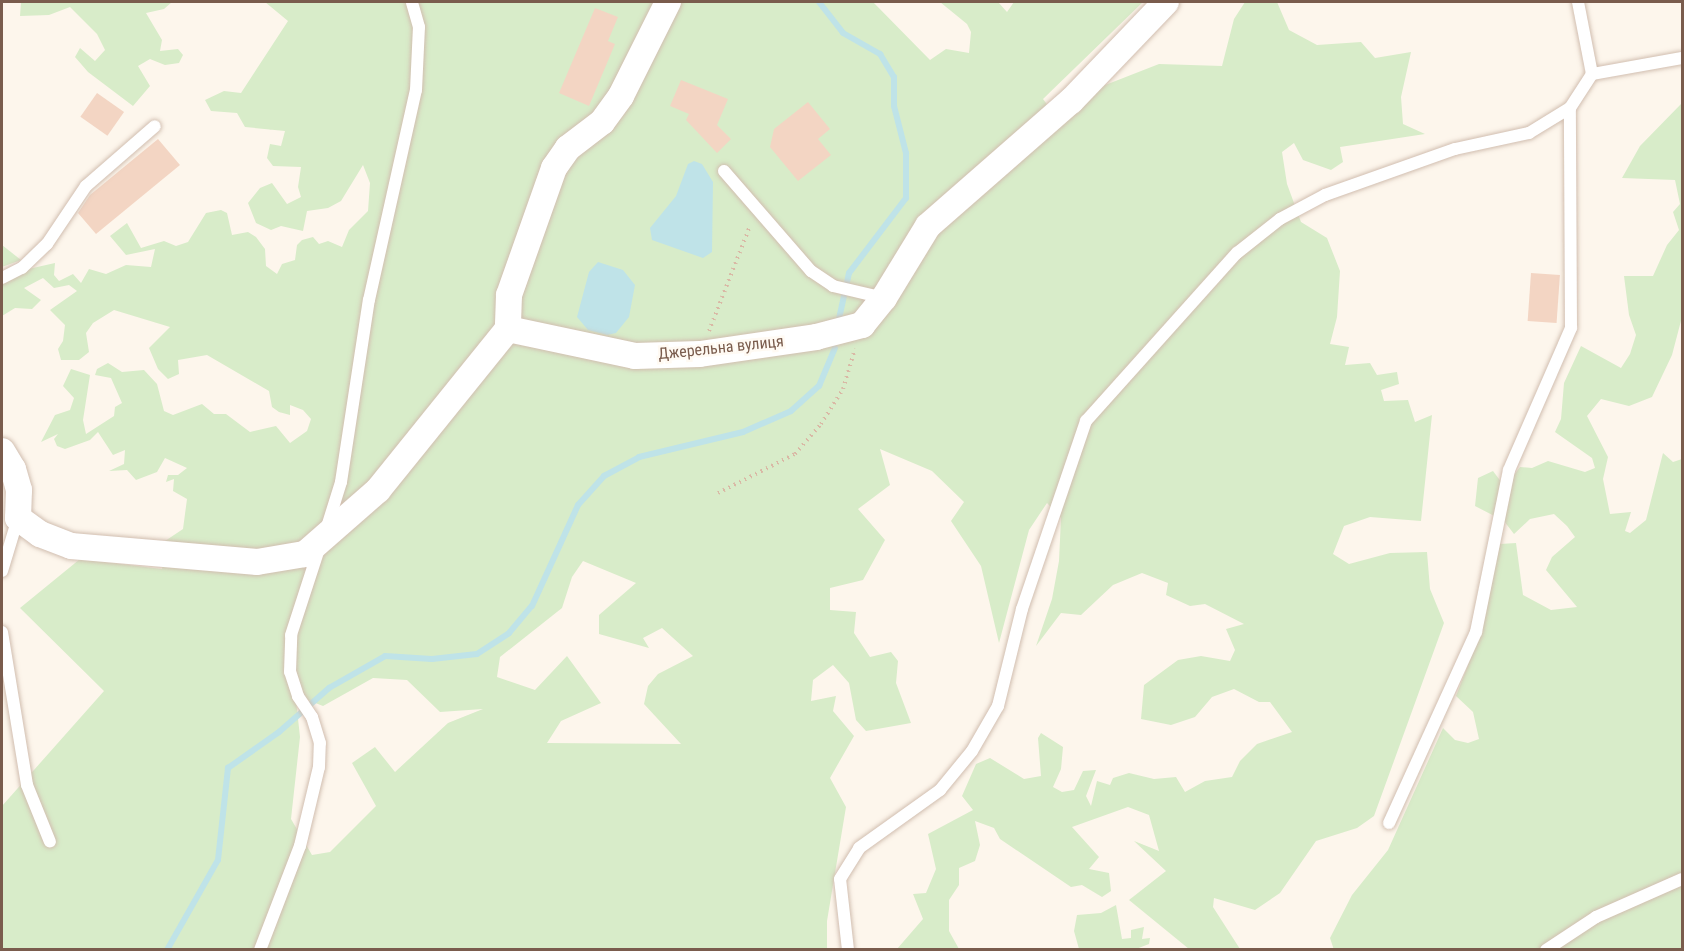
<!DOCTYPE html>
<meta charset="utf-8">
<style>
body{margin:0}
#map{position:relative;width:1684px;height:951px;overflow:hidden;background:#fdf6ec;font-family:"Roboto Condensed",sans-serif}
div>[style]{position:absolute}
.green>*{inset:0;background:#d8ecc9}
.water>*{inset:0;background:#bfe3e8}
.stream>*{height:6px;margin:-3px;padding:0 3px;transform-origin:3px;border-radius:3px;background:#bfe3e8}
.building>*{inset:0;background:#f3d5c3;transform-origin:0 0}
.path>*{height:4px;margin-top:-2px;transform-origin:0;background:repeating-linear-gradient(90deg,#d9b8a5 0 1.5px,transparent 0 6px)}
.roads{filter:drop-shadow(0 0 2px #d1beb0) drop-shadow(0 0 2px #d1beb0)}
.service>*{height:12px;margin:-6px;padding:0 6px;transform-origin:6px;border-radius:6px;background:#fff}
.minor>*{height:26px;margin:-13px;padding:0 13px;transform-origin:13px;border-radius:13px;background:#fff}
span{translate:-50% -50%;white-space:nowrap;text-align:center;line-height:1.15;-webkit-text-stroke:5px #fffaf3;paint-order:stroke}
.street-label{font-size:16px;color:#7a5c4d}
.frame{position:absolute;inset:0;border:3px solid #7a5c4d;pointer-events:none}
</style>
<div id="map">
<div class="green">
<div style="clip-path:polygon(21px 2px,172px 2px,164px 9px,146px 13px,162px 40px,160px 51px,178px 49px,183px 55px,179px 63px,165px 65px,150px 59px,138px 66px,150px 86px,133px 106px,88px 72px,75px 57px,80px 48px,95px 61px,105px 50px,97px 34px,70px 7px,49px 15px,20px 16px)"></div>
<div style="clip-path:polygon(evenodd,265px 2px,873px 2px,930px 60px,946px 49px,969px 53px,971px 32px,967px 24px,940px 2px,998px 2px,1007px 12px,1014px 2px,1143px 2px,1043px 99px,1049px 107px,1159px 64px,1222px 66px,1234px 19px,1245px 2px,1277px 2px,1289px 30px,1317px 45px,1361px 42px,1375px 58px,1411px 52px,1401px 97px,1403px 124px,1425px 134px,1340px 147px,1343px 162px,1331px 170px,1303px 160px,1294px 143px,1282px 152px,1287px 184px,1301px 222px,1327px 238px,1340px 271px,1337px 317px,1330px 344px,1349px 347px,1345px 365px,1370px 363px,1377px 375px,1397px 372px,1399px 384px,1381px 390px,1384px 401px,1408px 400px,1415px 422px,1432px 415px,1421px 521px,1370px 517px,1344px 526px,1333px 554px,1349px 564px,1390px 553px,1427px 552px,1430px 589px,1444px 623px,1374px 816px,1357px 828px,1316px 841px,1280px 893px,1255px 910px,1214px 898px,1213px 907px,1240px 949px,1189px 949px,1129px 900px,1166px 871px,1134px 841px,1159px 851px,1149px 815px,1128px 807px,1072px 827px,1099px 857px,1089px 869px,1109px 873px,1111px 891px,1102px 897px,1082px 885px,1071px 887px,1000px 839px,994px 828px,975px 821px,980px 845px,975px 861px,959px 868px,959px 885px,949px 900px,949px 931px,959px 949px,897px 949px,923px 919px,913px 894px,926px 893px,936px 869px,928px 834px,973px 810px,962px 796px,976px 764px,990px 758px,1024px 779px,1041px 776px,1038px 738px,1041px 733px,1063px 747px,1061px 769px,1053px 787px,1062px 792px,1074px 790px,1083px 771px,1096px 770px,1086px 796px,1091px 806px,1097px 781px,1110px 785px,1113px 778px,1129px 773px,1154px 779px,1176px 777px,1185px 792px,1205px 781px,1232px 777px,1240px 761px,1257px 744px,1292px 732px,1270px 702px,1259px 702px,1234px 689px,1212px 697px,1195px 717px,1171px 725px,1141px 719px,1144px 685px,1178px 660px,1201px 656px,1230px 661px,1235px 650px,1226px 629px,1244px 624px,1205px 604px,1190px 606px,1166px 595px,1168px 583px,1142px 573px,1113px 585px,1081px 615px,1061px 613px,1036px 646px,1052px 599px,1059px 561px,1061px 518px,1047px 503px,1029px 530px,999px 643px,981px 566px,951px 521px,964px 502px,932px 471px,880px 449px,890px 485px,858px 509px,885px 540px,863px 580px,830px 588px,830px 610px,856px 612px,854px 633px,870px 657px,891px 652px,898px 661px,896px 683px,911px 723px,866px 731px,856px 720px,849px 683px,833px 665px,813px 680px,811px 701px,836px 696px,833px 711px,854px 736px,830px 778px,846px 807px,827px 921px,827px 949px,2px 949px,2px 806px,104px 691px,20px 608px,80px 559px,162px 569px,165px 541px,183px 529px,187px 499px,173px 491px,174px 479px,166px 482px,168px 475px,178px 475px,187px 468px,165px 458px,157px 472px,136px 480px,127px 470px,109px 471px,124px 464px,125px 450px,113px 455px,98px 432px,90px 440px,65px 449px,57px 446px,54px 439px,58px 434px,41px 442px,55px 415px,70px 410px,74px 398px,63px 386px,71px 369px,90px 375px,83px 420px,86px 434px,114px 416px,115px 407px,122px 403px,111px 378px,95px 375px,97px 369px,108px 363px,122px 372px,144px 370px,157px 384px,164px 411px,173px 415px,202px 404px,214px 414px,226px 414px,250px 432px,276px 426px,290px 443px,307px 431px,311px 419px,303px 410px,290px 405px,290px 415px,279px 412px,272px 407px,269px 391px,207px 355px,178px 360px,179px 374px,168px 379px,158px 369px,149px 348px,170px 327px,114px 310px,93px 323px,86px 333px,89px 352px,79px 360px,61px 360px,58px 349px,63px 341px,65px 325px,50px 310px,77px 291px,69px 285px,54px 288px,43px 278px,24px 288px,41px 300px,32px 309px,15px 308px,2px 316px,2px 281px,24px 270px,55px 263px,54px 275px,59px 281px,73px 274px,81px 283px,89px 269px,106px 274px,126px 265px,151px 267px,155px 249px,126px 255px,110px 236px,127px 223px,141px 248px,164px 241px,176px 246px,188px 242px,206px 213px,221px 210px,227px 213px,232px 235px,248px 232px,256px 237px,265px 249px,266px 266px,277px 274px,282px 264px,295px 260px,297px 245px,302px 240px,313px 237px,319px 244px,328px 241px,342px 247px,349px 230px,368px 211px,370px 183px,363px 165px,341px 201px,328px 208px,307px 211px,303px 231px,281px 226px,271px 230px,256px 223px,248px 203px,260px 188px,272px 183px,287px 204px,301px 197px,298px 187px,301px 167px,273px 166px,267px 158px,270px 144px,281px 146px,285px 131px,245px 127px,237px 113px,211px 111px,205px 100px,224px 91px,241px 93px,288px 21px,265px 2px,583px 561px,636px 583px,599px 615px,599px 634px,649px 648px,643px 638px,662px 628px,693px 656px,658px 674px,648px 686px,644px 704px,681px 744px,547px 743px,561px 721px,601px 703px,567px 656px,535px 690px,497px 677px,500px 657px,562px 608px,572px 577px,583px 561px,265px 2px,289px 636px,298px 696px,323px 706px,373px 678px,407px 680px,440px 712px,483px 709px,448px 723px,395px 772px,375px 747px,352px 763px,376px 806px,330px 852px,312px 855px,291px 819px,300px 737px,289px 636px)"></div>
<div style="clip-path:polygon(1681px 104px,1682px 317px,1672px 355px,1652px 397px,1629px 406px,1601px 399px,1587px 416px,1608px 457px,1603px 479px,1610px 514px,1631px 512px,1625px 531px,1630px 533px,1646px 520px,1663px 453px,1673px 462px,1682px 459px,1682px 949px,1334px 950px,1330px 938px,1352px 895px,1388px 850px,1443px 728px,1455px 740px,1468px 743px,1479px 739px,1473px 712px,1456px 696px,1476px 644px,1500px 544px,1516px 543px,1523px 595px,1551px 610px,1577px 607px,1546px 570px,1552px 557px,1575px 537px,1567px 526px,1554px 514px,1530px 519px,1514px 534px,1504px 521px,1475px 506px,1478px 478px,1493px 471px,1505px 487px,1520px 467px,1532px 468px,1548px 461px,1585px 472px,1595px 468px,1592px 458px,1555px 432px,1561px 419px,1564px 383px,1581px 346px,1621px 368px,1630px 354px,1636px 335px,1629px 315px,1624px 276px,1653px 276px,1667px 245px,1679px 230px,1673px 212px,1680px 204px,1675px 180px,1622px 178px,1640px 146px)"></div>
<div style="clip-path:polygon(2px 245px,21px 260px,2px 267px)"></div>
<div style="clip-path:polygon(1116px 905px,1122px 939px,1131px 938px,1131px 930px,1144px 927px,1142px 939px,1150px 938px,1149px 944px,1136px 949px,1079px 949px,1074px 931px,1077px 915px,1101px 913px)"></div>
</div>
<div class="water">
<div style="clip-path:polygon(694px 161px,702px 164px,713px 182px,712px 252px,703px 258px,652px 240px,650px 228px,676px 196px,688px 164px)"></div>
<div style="clip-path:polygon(598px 262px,623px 270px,635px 285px,629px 317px,616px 333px,607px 335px,588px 330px,577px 317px,589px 272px)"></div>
</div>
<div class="stream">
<div style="left:819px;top:2px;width:39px;rotate:52deg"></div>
<div style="left:843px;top:33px;width:43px;rotate:29.6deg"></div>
<div style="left:880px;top:54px;width:27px;rotate:59deg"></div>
<div style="left:894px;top:77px;width:29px;rotate:90deg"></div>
<div style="left:894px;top:106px;width:49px;rotate:75.7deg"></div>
<div style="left:906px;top:153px;width:45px;rotate:90deg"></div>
<div style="left:906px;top:198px;width:94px;rotate:127.2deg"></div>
<div style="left:849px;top:273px;width:47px;rotate:102.3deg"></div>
<div style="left:167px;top:950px;width:103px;rotate:-60.5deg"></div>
<div style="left:218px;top:860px;width:93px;rotate:-83.8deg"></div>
<div style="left:228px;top:768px;width:62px;rotate:-35.2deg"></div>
<div style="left:279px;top:732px;width:67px;rotate:-41.3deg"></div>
<div style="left:329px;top:688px;width:64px;rotate:-29.7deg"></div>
<div style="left:385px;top:656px;width:47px;rotate:3.7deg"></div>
<div style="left:432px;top:659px;width:45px;rotate:-6.3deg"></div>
<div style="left:477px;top:654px;width:38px;rotate:-33deg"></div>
<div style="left:509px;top:633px;width:35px;rotate:-50deg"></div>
<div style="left:532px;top:606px;width:111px;rotate:-65.5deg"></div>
<div style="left:578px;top:505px;width:39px;rotate:-48deg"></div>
<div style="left:604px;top:476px;width:40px;rotate:-28deg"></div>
<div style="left:639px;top:457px;width:107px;rotate:-13.5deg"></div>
<div style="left:743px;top:432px;width:52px;rotate:-23.6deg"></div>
<div style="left:791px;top:411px;width:38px;rotate:-42deg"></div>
<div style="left:819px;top:386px;width:41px;rotate:-67.2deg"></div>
</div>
<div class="building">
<div style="clip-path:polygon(595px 8px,618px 17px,608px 41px,615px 44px,589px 106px,559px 93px)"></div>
<div style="clip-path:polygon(681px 80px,728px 99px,717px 125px,731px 139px,717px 153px,686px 120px,689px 114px,670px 106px)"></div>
<div style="left:97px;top:93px;width:33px;height:29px;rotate:35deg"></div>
<div style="clip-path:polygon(808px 102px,830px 129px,818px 139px,831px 155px,798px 181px,770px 147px,774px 129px)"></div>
<div style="clip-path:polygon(158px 139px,180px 165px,96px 234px,78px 213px,90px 195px)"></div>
<div style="left:1531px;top:273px;width:29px;height:48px;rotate:4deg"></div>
</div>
<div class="path">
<div style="left:709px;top:331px;width:113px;rotate:-68.7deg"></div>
<div style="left:718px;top:493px;width:86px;rotate:-26.9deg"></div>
<div style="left:795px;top:454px;width:40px;rotate:-49deg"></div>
<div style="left:821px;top:424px;width:41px;rotate:-57.8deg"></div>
<div style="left:843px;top:389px;width:42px;rotate:-73.3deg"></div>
</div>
<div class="roads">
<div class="service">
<div style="left:1578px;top:2px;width:73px;rotate:79deg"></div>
<div style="left:724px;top:171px;width:133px;rotate:49deg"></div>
<div style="left:811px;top:271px;width:27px;rotate:34deg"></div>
<div style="left:833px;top:286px;width:52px;rotate:13.2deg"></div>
<div style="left:2px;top:278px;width:22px;rotate:-27deg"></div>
<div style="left:22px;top:268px;width:35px;rotate:-44deg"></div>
<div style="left:47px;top:244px;width:70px;rotate:-56.1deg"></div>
<div style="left:86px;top:186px;width:91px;rotate:-41deg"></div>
<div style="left:326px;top:530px;width:50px;rotate:-72.6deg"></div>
<div style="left:341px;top:482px;width:184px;rotate:-81.3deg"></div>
<div style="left:369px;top:300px;width:215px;rotate:-77.4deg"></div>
<div style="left:416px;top:90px;width:63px;rotate:-87.3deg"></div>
<div style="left:419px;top:27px;width:26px;rotate:-106deg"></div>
<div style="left:2px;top:571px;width:55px;rotate:-73.2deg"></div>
<div style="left:2px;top:632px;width:155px;rotate:80.7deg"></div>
<div style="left:27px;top:785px;width:61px;rotate:68deg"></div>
<div style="left:1389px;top:823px;width:210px;rotate:-65.5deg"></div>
<div style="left:1476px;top:632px;width:165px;rotate:-78.5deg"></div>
<div style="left:1509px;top:470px;width:155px;rotate:-66.4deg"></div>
<div style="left:1571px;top:328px;width:220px;rotate:-90.3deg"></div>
<div style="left:1570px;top:108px;width:40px;rotate:-57.1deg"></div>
<div style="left:1592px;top:74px;width:91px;rotate:-10.1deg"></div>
<div style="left:260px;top:950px;width:111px;rotate:-69deg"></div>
<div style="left:300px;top:846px;width:81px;rotate:-76.5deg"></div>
<div style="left:319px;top:767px;width:24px;rotate:-88deg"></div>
<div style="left:320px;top:743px;width:27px;rotate:-107deg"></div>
<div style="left:312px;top:717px;width:25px;rotate:-124deg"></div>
<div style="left:298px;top:696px;width:25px;rotate:-108deg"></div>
<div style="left:290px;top:672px;width:37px;rotate:-88deg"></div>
<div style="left:291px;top:635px;width:90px;rotate:-72deg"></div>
<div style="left:848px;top:950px;width:71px;rotate:-96.4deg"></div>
<div style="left:840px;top:879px;width:36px;rotate:-58deg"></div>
<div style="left:859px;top:848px;width:100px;rotate:-35.6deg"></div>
<div style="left:940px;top:790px;width:50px;rotate:-50.6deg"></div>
<div style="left:972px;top:751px;width:52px;rotate:-60deg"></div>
<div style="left:998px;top:706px;width:100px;rotate:-76.1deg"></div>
<div style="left:1022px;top:609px;width:199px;rotate:-71.2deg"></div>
<div style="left:1086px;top:421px;width:226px;rotate:-48.1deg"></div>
<div style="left:1237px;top:253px;width:55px;rotate:-38.3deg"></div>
<div style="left:1280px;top:219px;width:51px;rotate:-28.1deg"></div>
<div style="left:1325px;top:195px;width:138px;rotate:-19.5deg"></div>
<div style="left:1455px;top:149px;width:76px;rotate:-12.2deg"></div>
<div style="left:1529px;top:133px;width:48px;rotate:-31.4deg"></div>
<div style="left:1546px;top:950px;width:60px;rotate:-33.4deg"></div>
<div style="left:1596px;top:917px;width:94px;rotate:-23.8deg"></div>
</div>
<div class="minor">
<div style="left:668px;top:2px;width:105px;rotate:116.6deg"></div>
<div style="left:621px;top:96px;width:32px;rotate:126deg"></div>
<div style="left:602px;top:122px;width:43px;rotate:142.6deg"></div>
<div style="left:568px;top:148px;width:24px;rotate:125deg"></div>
<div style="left:554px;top:168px;width:135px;rotate:109.5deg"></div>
<div style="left:509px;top:295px;width:34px;rotate:92deg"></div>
<div style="left:508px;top:329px;width:130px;rotate:12deg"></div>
<div style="left:635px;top:356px;width:65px;rotate:-1.8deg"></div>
<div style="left:700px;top:354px;width:117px;rotate:-8.3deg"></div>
<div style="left:816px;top:337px;width:48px;rotate:-14.6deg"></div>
<div style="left:862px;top:325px;width:35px;rotate:-51deg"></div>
<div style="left:884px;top:298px;width:84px;rotate:-58.6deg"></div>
<div style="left:928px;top:226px;width:190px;rotate:-41.2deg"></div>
<div style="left:1071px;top:101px;width:137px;rotate:-46.2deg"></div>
<div style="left:2px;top:451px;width:21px;rotate:59deg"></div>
<div style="left:13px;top:469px;width:22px;rotate:74deg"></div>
<div style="left:19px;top:490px;width:28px;rotate:92deg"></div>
<div style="left:18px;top:518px;width:27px;rotate:36deg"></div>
<div style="left:40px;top:534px;width:33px;rotate:21deg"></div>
<div style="left:71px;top:546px;width:187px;rotate:4.9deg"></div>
<div style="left:257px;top:562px;width:49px;rotate:-9.5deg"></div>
<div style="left:305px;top:554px;width:97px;rotate:-41.2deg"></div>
<div style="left:378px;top:490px;width:207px;rotate:-51.1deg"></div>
</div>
</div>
<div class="street-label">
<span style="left:721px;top:348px;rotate:-6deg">Джерельна вулиця</span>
</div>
<div class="frame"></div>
</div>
